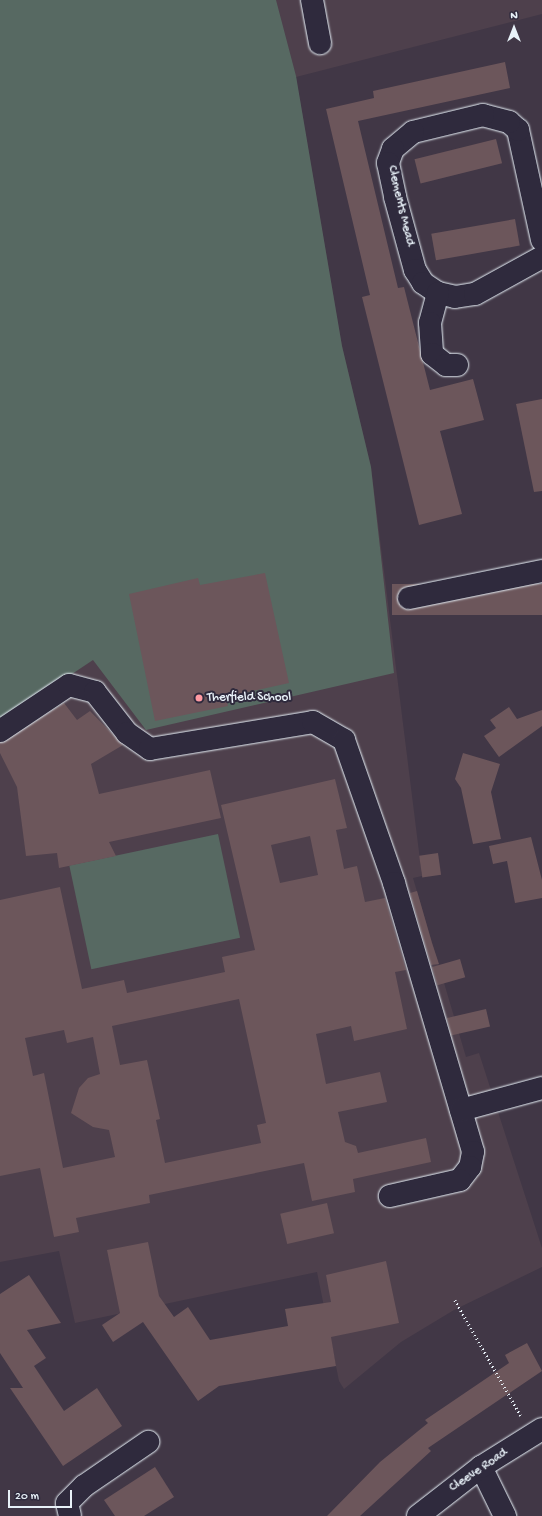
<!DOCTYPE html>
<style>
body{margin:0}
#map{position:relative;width:542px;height:1516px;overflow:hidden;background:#413746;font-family:"Gochi Hand",sans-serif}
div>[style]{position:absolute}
.built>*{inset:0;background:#4e404c}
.green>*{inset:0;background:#576962;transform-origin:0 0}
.building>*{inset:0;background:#6c565b;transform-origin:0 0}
.path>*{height:2.5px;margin-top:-1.25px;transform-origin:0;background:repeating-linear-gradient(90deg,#e8f1f8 0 1px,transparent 0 4px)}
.roads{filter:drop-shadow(0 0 1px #e8f1f8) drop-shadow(0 0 1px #e8f1f8)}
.minor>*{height:22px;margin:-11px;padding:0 11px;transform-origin:11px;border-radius:11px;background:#2f2a3d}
.dots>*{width:11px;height:11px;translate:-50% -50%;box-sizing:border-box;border:2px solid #2f2a3d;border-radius:50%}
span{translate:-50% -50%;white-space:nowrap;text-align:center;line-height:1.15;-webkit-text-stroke:4px #2f2a3d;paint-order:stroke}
.street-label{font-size:13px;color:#e8f1f8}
.poi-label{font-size:13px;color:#e8f1f8}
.left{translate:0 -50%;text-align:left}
.north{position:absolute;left:494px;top:8px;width:40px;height:40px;-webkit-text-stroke:3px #2f2a3d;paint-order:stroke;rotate:0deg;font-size:11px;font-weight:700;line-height:16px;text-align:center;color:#e8f1f8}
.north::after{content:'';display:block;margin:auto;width:14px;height:18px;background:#e8f1f8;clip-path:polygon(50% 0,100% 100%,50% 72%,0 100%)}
.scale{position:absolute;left:8px;top:1490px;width:64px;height:18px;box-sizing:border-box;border:2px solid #e8f1f8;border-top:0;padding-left:5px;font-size:12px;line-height:14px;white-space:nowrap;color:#e8f1f8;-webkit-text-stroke:3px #2f2a3d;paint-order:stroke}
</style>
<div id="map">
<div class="built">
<div style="clip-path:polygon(0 0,542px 0,542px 14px,296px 77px,342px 346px,371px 467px,422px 876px,413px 878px,466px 1057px,479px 1053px,542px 1248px,542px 1267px,454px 1310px,401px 1342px,344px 1389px,339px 1381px,317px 1272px,75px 1323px,59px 1251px,0 1262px)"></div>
</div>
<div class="green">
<div style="clip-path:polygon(0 0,276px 0,296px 76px,342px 346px,371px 467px,394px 673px,146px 730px,93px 660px,0 722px)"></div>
<div style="left:218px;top:834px;width:106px;height:152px;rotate:78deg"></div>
</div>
<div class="building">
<div style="clip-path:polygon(505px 62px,510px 88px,358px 121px,398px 288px,404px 287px,430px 390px,473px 379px,484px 420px,440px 431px,462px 514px,419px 525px,362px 297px,370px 295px,326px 109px,374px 98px,373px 91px)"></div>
<div style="left:496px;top:139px;width:25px;height:84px;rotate:76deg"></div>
<div style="left:515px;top:219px;width:27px;height:85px;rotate:80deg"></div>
<div style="clip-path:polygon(542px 399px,542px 491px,534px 492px,516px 404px)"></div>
<div style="clip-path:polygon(265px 573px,289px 683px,226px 697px,228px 706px,155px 721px,129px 594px,198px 578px,200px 585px)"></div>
<div style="left:542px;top:584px;width:31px;height:150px;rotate:90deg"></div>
<div style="clip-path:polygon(64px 703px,77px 720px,90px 711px,123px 745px,91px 764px,99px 794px,210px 770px,221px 818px,109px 842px,116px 856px,59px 868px,57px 853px,26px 856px,17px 787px,0 753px,0 743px)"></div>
<div style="clip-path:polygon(509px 707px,517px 719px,542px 710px,542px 726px,499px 757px,484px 736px,496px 728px,490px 720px)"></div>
<div style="clip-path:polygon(463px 753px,500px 764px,491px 792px,501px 839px,473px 844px,461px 788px,455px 779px)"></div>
<div style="clip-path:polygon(evenodd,335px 779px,347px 828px,336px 830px,344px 869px,357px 866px,365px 902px,385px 898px,406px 970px,395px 972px,407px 1029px,354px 1041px,351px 1026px,316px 1034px,326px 1084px,380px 1072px,387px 1102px,338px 1112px,345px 1142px,356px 1146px,358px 1153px,426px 1138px,431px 1162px,353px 1179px,355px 1192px,312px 1201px,304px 1163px,149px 1195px,150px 1203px,76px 1218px,79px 1232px,54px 1237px,40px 1168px,0 1176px,0 900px,60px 887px,82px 989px,124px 980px,127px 993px,225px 972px,222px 957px,255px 950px,221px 805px,335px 779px,310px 836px,318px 875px,280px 883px,271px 845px,310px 836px,335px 779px,239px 999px,266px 1123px,257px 1125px,261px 1143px,165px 1163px,156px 1120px,160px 1119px,147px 1060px,120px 1065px,112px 1026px,239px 999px,335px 779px,64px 1030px,67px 1043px,93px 1037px,100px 1074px,88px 1078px,79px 1088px,71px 1113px,93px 1127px,109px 1130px,115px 1157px,63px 1168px,44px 1073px,33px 1076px,25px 1038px,64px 1030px)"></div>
<div style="clip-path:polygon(531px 837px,542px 880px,542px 898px,515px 903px,507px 861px,493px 864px,489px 846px)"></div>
<div style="left:438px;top:853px;width:22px;height:19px;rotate:82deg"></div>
<div style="clip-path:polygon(417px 891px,432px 943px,439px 964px,431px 965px,410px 893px)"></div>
<div style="left:460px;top:959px;width:19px;height:29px;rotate:74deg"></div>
<div style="left:486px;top:1009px;width:18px;height:40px;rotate:77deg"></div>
<div style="left:327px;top:1203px;width:31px;height:48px;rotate:77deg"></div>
<div style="clip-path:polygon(148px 1242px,159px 1296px,174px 1317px,188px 1307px,210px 1340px,288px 1326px,285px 1309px,331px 1302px,326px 1275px,386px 1261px,399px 1323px,331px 1337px,336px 1366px,219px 1386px,198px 1401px,143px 1322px,113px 1342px,102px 1325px,120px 1313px,107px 1250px)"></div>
<div style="clip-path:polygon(29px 1275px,61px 1323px,27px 1330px,46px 1358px,34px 1366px,64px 1411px,97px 1388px,122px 1426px,63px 1466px,10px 1388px,23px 1388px,0 1353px,0 1294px)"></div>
<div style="clip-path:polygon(527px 1343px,542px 1371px,428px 1448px,431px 1451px,360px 1516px,327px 1516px,380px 1462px,428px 1423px,425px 1420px,509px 1363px,505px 1355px)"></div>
<div style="clip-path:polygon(155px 1467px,174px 1497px,144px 1516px,115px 1516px,104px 1500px)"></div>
</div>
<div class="path">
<div style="left:455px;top:1300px;width:133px;rotate:60.4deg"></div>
</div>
<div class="roads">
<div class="minor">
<div style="left:312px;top:0;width:44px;rotate:79.5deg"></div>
<div style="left:542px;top:240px;width:113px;rotate:-102.3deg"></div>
<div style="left:518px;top:130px;width:12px;rotate:-138deg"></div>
<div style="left:509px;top:122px;width:27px;rotate:-165deg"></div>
<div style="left:483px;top:115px;width:72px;rotate:166.3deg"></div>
<div style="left:413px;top:132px;width:26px;rotate:140deg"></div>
<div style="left:393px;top:149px;width:15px;rotate:110deg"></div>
<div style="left:388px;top:163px;width:35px;rotate:78deg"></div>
<div style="left:395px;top:197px;width:76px;rotate:74.7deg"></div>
<div style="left:415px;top:270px;width:15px;rotate:58deg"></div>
<div style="left:423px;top:283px;width:18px;rotate:34deg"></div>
<div style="left:438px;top:293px;width:17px;rotate:13deg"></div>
<div style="left:455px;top:297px;width:20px;rotate:-9deg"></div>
<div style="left:475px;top:294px;width:77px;rotate:-28.9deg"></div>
<div style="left:438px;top:293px;width:31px;rotate:105deg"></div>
<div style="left:430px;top:323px;width:31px;rotate:86deg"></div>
<div style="left:432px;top:354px;width:18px;rotate:38deg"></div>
<div style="left:446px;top:365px;width:11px"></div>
<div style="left:409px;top:598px;width:136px;rotate:-11.5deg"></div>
<div style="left:0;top:731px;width:83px;rotate:-33.7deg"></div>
<div style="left:69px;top:685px;width:27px;rotate:15deg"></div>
<div style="left:95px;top:692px;width:52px;rotate:52deg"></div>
<div style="left:127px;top:733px;width:28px;rotate:35deg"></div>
<div style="left:150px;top:749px;width:165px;rotate:-9.4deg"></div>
<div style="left:313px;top:722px;width:36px;rotate:30deg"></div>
<div style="left:344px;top:740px;width:151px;rotate:70.7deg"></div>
<div style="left:394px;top:883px;width:280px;rotate:73.6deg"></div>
<div style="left:473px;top:1152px;width:15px;rotate:101deg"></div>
<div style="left:470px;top:1167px;width:16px;rotate:128deg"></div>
<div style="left:460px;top:1180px;width:72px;rotate:167.1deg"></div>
<div style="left:461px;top:1110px;width:84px;rotate:-15.2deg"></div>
<div style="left:481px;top:1467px;width:55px;rotate:63.9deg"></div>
<div style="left:70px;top:1516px;width:13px;rotate:-103deg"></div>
<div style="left:67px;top:1503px;width:24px;rotate:-45deg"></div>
<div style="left:84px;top:1486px;width:78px;rotate:-34.5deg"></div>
<div style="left:418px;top:1516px;width:80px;rotate:-37.9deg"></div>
<div style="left:481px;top:1467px;width:72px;rotate:-31.9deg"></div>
</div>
</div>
<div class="dots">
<div style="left:199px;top:698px;background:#ff9aa2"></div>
</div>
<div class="street-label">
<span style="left:400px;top:206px;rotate:77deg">Clements Mead</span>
<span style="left:479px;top:1471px;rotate:-34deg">Cleeve Road</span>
</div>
<div class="poi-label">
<span class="left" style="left:207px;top:698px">Therfield School</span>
</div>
<div class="north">N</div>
<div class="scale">20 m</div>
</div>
